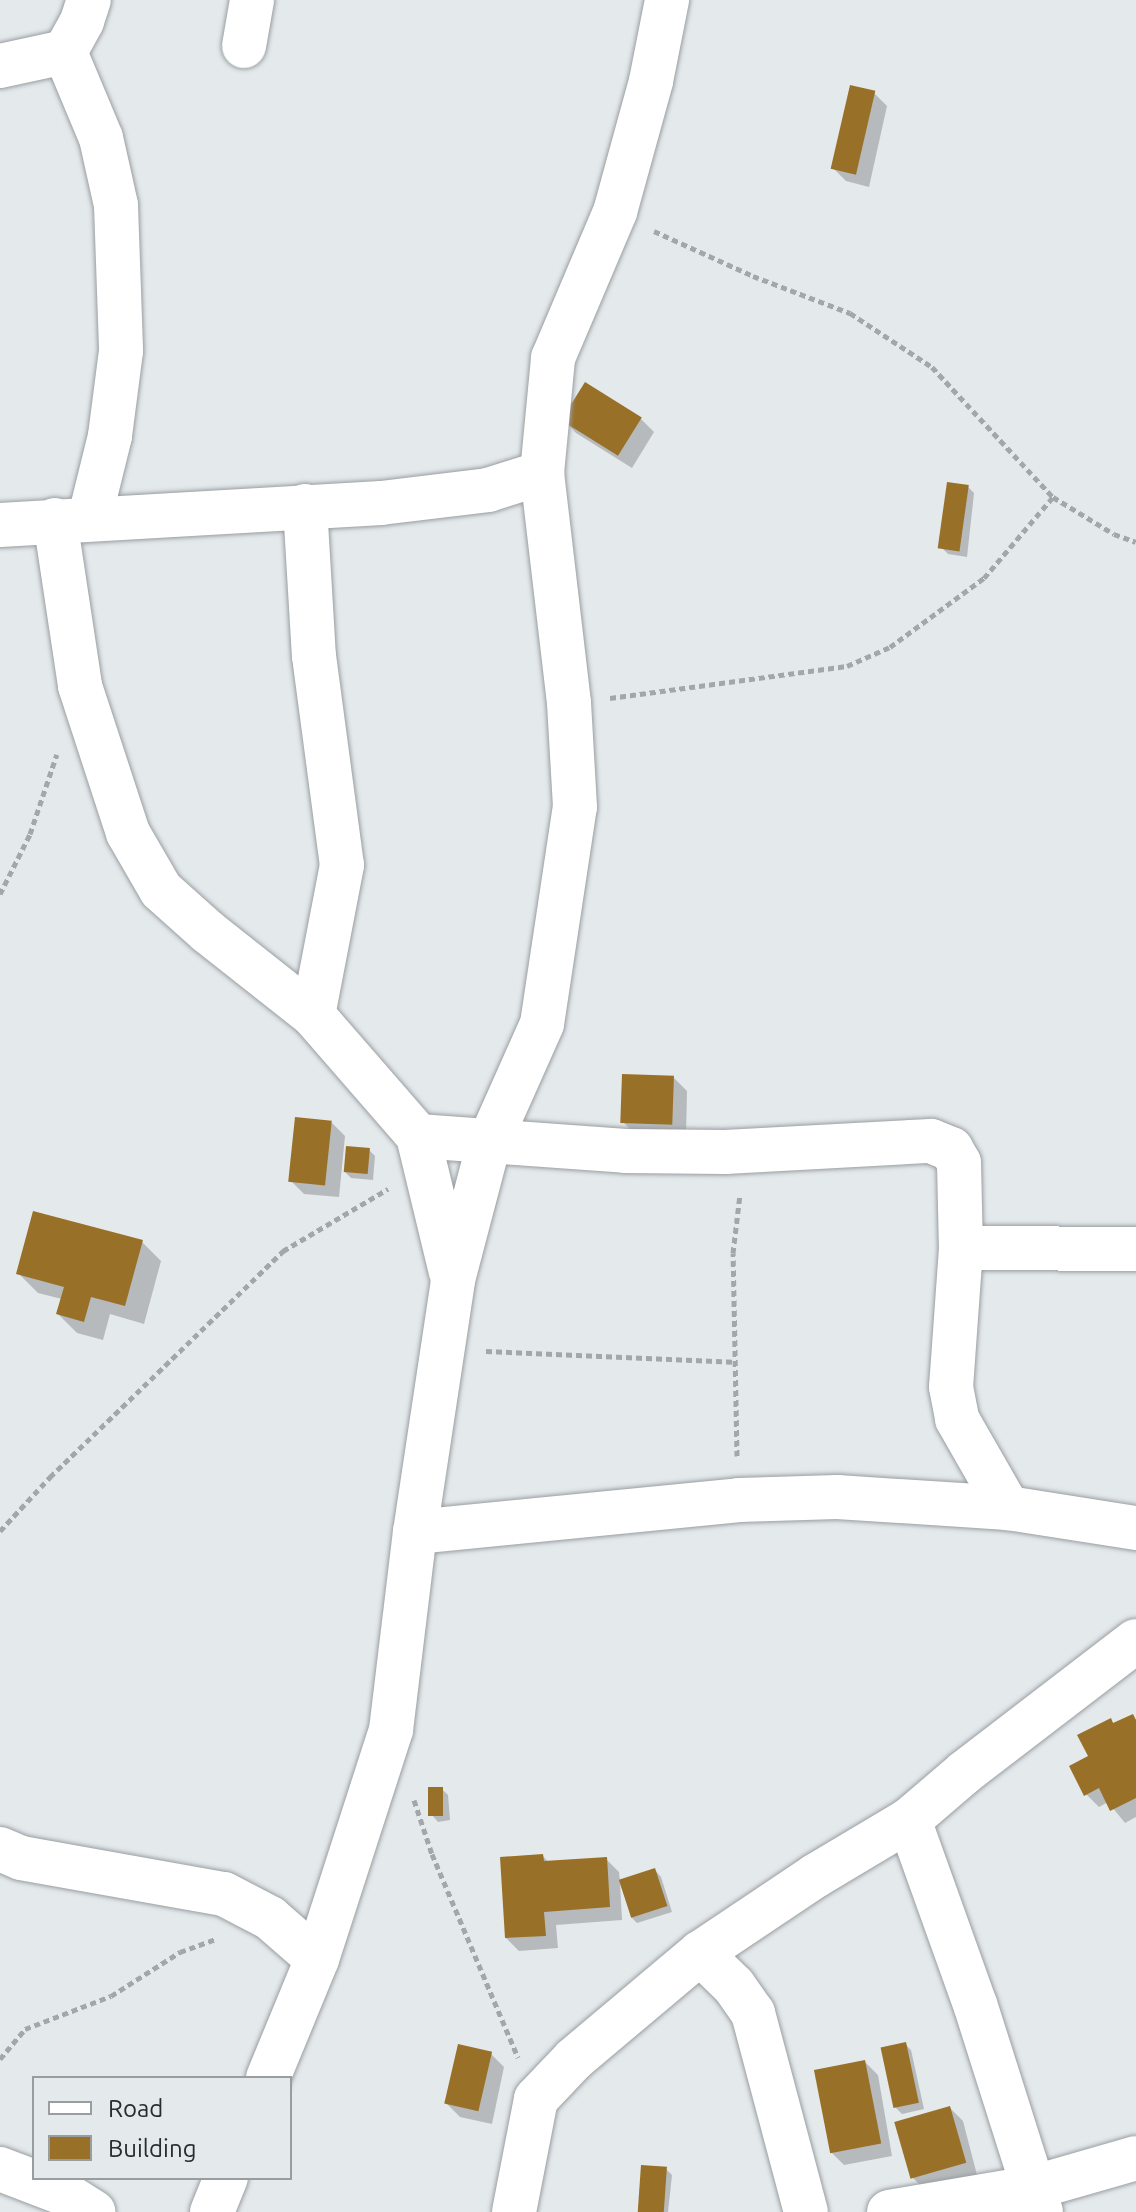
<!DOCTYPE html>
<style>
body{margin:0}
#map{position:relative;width:1136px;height:2212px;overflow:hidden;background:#e4e9ec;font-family:Ubuntu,sans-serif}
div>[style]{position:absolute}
.shadow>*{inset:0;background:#0003}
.building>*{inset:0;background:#997027;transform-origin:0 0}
.path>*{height:5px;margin-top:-2.5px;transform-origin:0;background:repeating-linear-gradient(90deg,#a3a7a9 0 6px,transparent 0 10px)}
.roads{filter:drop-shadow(0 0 2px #999ea1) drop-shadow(0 0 2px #999ea1)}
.minor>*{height:44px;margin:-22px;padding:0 22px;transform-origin:22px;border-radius:22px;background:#fff}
span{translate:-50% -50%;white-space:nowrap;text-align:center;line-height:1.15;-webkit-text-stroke:7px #e4e9ec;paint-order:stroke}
.legend{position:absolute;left:32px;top:2076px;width:260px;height:104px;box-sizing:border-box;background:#e4e9ec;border:2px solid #999da0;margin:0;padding:10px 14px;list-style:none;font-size:24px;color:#292c2d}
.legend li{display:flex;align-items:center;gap:16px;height:40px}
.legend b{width:40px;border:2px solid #999da0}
</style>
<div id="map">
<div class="shadow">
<div style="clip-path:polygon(874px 93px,887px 106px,869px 187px,846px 181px,833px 168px)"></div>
<div style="clip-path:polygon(641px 419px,654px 432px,632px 468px,576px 433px,563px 420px)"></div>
<div style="clip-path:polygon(968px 487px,974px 493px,967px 557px,948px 554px,942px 548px)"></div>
<div style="clip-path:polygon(674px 1078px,687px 1091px,686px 1136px,636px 1135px,623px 1122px)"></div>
<div style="clip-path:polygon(332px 1123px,345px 1136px,339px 1197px,304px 1194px,291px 1181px)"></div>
<div style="clip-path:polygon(369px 1150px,375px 1156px,373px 1180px,351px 1178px,345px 1172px)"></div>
<div style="clip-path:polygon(142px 1242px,161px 1261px,144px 1324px,110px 1314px,103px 1340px,77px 1333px,58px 1314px,62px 1299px,38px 1293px,19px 1274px)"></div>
<div style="clip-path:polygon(1132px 1716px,1136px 1720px,1136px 1817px,1125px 1823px,1108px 1802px,1099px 1807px,1086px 1794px,1091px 1757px,1111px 1721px,1115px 1724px)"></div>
<div style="clip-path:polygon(442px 1789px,448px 1795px,450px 1820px,438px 1822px,432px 1815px)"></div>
<div style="clip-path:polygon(543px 1856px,549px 1863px,606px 1859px,619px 1872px,620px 1882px,655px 1870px,661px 1877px,672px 1912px,637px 1923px,631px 1917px,620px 1883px,622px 1920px,556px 1925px,558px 1948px,519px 1951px,506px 1938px)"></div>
<div style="clip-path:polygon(905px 2044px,911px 2050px,924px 2109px,902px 2114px,896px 2108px)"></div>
<div style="clip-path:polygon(491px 2054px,504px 2067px,492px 2124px,460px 2117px,447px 2104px)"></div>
<div style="clip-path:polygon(865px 2062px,878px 2075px,892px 2156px,844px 2165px,831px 2152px)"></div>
<div style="clip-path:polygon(950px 2108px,963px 2121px,977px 2175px,925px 2190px,912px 2177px)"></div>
<div style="clip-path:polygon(666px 2169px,672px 2175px,668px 2212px,638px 2212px)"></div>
</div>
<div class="building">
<div style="left:850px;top:85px;width:26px;height:86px;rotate:13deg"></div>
<div style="left:585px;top:382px;width:67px;height:45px;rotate:32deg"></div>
<div style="left:947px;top:482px;width:22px;height:67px;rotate:8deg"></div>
<div style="left:622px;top:1074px;width:52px;height:49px;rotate:2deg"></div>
<div style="left:295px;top:1117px;width:37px;height:65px;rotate:6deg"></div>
<div style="left:346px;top:1146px;width:24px;height:26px;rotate:5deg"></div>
<div style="clip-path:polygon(33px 1211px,143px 1240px,125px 1306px,91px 1297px,84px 1322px,56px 1314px,64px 1287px,16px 1274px)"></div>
<div style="clip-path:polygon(1133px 1714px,1136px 1720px,1136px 1798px,1110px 1811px,1099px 1788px,1084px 1796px,1069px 1766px,1088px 1756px,1077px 1735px,1111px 1718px,1113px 1723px)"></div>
<div style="left:428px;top:1787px;width:15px;height:29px"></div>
<div style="clip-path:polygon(543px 1854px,544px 1861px,607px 1857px,610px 1907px,544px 1912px,546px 1936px,505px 1938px,500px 1857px)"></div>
<div style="left:655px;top:1868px;width:40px;height:38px;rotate:72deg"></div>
<div style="left:906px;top:2042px;width:62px;height:26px;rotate:78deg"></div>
<div style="left:458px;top:2044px;width:35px;height:61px;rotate:13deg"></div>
<div style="left:865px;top:2060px;width:85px;height:52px;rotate:79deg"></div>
<div style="left:950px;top:2106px;width:59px;height:58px;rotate:74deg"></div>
<div style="left:641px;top:2165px;width:26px;height:47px;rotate:4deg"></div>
</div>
<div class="path">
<div style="left:654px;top:231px;width:109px;rotate:24.4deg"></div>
<div style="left:753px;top:276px;width:104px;rotate:20.9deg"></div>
<div style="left:850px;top:313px;width:98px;rotate:33.4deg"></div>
<div style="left:932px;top:367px;width:178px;rotate:47.1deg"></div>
<div style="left:1053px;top:497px;width:71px;rotate:31.2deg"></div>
<div style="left:1114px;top:534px;width:23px;rotate:20deg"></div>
<div style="left:610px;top:698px;width:239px;rotate:-7.7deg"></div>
<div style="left:847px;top:666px;width:47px;rotate:-23.8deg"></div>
<div style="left:890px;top:647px;width:117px;rotate:-36.3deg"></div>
<div style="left:984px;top:578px;width:106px;rotate:-49.6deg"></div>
<div style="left:0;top:894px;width:67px;rotate:-63.4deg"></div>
<div style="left:30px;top:834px;width:84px;rotate:-71.4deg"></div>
<div style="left:486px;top:1351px;width:247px;rotate:2.5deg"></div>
<div style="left:737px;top:1456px;width:203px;rotate:-91.1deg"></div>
<div style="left:733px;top:1253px;width:59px;rotate:-83.2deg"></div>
<div style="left:0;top:1531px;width:74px;rotate:-47.2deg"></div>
<div style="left:50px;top:1477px;width:325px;rotate:-44.1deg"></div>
<div style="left:283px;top:1251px;width:122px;rotate:-30.6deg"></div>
<div style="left:414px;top:1800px;width:57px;rotate:71.6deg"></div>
<div style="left:432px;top:1854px;width:221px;rotate:67.1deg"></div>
<div style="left:0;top:2059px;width:39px;rotate:-50deg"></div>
<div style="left:25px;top:2029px;width:92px;rotate:-21deg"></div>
<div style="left:111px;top:1996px;width:82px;rotate:-32.5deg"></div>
<div style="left:180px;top:1952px;width:37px;rotate:-20deg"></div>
</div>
<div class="roads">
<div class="minor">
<div style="left:244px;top:46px;width:47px;rotate:-80.1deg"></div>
<div style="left:65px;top:52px;width:93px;rotate:67.3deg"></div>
<div style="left:101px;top:138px;width:69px;rotate:77.4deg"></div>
<div style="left:116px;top:205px;width:146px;rotate:88deg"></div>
<div style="left:121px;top:351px;width:86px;rotate:97.4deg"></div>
<div style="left:110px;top:436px;width:83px;rotate:103.9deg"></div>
<div style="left:0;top:66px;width:66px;rotate:-12.2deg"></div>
<div style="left:65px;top:52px;width:35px;rotate:-61deg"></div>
<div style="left:82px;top:21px;width:22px;rotate:-72deg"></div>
<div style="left:305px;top:506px;width:150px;rotate:86.6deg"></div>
<div style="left:314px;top:656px;width:211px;rotate:82.4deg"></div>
<div style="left:342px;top:865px;width:153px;rotate:100.9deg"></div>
<div style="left:55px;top:520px;width:168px;rotate:81.4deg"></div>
<div style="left:80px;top:686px;width:155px;rotate:71.9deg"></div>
<div style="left:128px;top:833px;width:66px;rotate:59.9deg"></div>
<div style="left:161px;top:890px;width:63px;rotate:41.8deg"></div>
<div style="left:208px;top:932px;width:134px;rotate:38.3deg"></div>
<div style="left:313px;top:1015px;width:160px;rotate:49deg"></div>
<div style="left:418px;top:1136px;width:140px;rotate:76.4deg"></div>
<div style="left:0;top:525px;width:382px;rotate:-3.3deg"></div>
<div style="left:381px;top:503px;width:108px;rotate:-6.9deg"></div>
<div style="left:488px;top:490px;width:57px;rotate:-17.5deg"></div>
<div style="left:418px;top:1136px;width:208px;rotate:4.1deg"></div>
<div style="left:625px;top:1151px;width:100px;rotate:0.6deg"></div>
<div style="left:725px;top:1152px;width:206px;rotate:-3.1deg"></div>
<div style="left:931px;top:1141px;width:22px;rotate:22deg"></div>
<div style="left:951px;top:1149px;width:16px;rotate:60deg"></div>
<div style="left:959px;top:1163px;width:85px;rotate:88.7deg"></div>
<div style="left:961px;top:1248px;width:139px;rotate:94.1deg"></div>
<div style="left:951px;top:1387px;width:33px;rotate:79deg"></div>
<div style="left:957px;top:1419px;width:103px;rotate:60.2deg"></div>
<div style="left:961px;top:1248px;width:175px;rotate:0.3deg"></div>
<div style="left:415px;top:1532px;width:326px;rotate:-5.6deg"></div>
<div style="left:739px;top:1500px;width:98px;rotate:-1.8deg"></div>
<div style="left:837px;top:1497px;width:171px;rotate:3.7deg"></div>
<div style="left:1008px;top:1508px;width:130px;rotate:8.9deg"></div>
<div style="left:909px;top:1820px;width:195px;rotate:70.3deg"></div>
<div style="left:975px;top:2004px;width:218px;rotate:72.4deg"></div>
<div style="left:0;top:1849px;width:23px;rotate:23deg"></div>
<div style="left:21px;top:1858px;width:206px;rotate:10.1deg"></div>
<div style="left:224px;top:1894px;width:52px;rotate:27.6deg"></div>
<div style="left:270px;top:1918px;width:62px;rotate:41.1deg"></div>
<div style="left:700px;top:1953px;width:47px;rotate:44.1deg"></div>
<div style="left:734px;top:1986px;width:33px;rotate:55deg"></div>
<div style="left:753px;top:2013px;width:206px;rotate:75.1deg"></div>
<div style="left:268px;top:2078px;width:129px;rotate:-67.6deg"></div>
<div style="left:317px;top:1959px;width:241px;rotate:-72.1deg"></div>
<div style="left:391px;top:1730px;width:199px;rotate:-83.1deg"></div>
<div style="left:415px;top:1532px;width:255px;rotate:-81.4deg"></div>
<div style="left:453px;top:1280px;width:142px;rotate:-75.3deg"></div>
<div style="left:489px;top:1143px;width:130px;rotate:-66deg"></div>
<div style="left:542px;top:1024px;width:219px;rotate:-81.4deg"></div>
<div style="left:575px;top:807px;width:104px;rotate:-93.3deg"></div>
<div style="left:569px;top:703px;width:232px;rotate:-96.7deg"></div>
<div style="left:542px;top:473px;width:116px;rotate:-84.5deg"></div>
<div style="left:553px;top:358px;width:159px;rotate:-67deg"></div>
<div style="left:615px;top:212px;width:136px;rotate:-74.6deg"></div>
<div style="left:651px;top:81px;width:83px;rotate:-78.8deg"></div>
<div style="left:0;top:2169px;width:67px;rotate:20.9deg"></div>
<div style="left:63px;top:2193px;width:36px;rotate:32deg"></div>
<div style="left:212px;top:2212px;width:37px;rotate:-68deg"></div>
<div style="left:514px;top:2212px;width:115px;rotate:-79deg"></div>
<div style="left:536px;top:2099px;width:55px;rotate:-46.5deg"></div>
<div style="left:574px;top:2059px;width:165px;rotate:-40.1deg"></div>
<div style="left:700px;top:1953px;width:138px;rotate:-33.8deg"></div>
<div style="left:815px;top:1876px;width:109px;rotate:-30.8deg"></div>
<div style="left:909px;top:1820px;width:74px;rotate:-40.6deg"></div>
<div style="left:965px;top:1772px;width:215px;rotate:-37.5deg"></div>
<div style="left:889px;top:2212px;width:148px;rotate:-9.7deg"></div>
<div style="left:1035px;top:2187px;width:105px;rotate:-16deg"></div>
</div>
</div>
<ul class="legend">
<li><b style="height:10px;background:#fff"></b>Road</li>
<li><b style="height:22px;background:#997027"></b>Building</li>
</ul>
</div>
